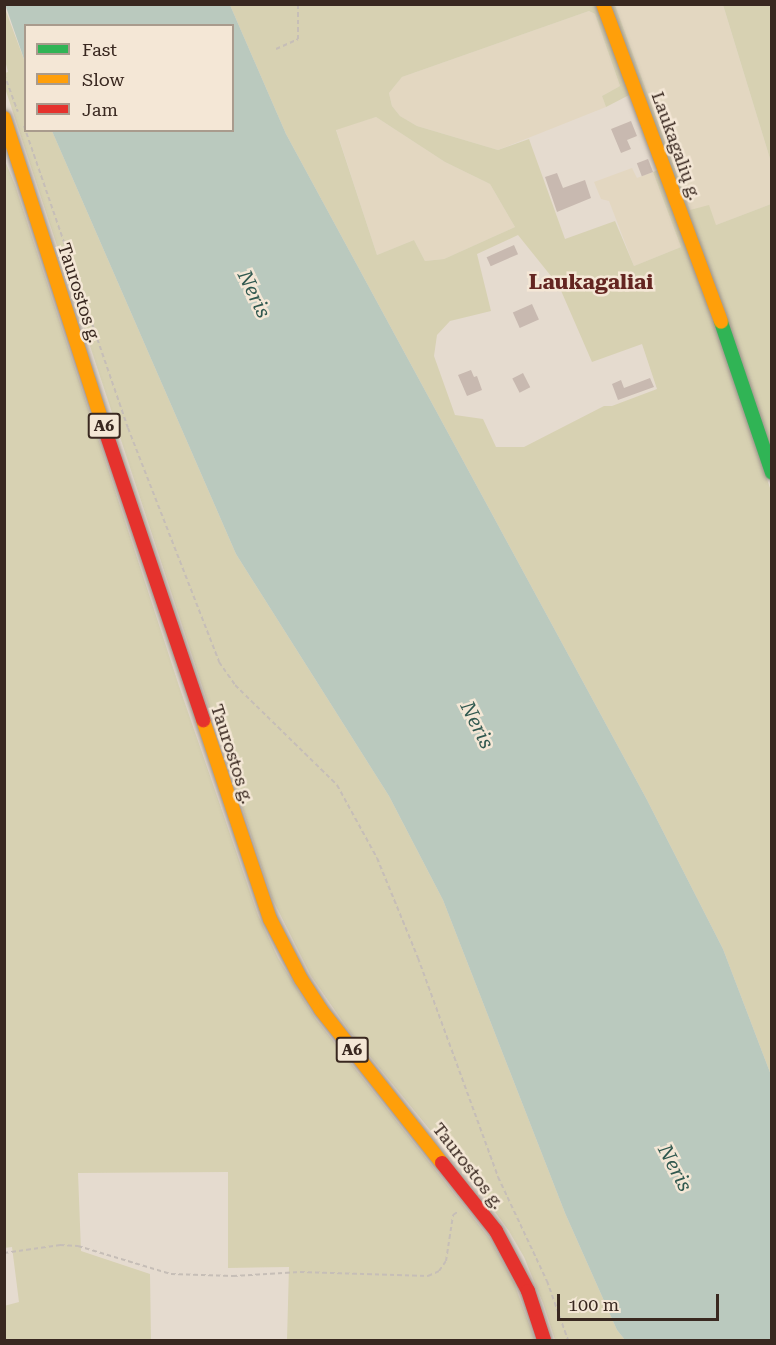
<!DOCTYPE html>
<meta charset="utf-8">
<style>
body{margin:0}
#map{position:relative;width:776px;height:1345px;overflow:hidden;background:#e5dbcf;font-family:"Roboto Serif",serif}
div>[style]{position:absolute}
.farmland>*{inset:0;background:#e3d7c1}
.green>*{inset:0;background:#d7d1b2}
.water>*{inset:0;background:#bac9be}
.building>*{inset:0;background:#c8b9b0;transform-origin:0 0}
.path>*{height:2px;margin-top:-1px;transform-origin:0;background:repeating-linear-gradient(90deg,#c6beb7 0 4.5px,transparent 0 7.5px)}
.roads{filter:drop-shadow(0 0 2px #9a9088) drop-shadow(0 0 2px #9a9088)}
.fast>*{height:14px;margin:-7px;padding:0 7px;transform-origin:7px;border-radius:7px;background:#30b455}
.slow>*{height:14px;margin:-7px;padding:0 7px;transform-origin:7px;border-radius:7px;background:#ff9f0a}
.jam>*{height:14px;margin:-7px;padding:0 7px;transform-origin:7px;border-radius:7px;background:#e5322d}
span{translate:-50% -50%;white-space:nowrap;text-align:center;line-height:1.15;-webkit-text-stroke:5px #f4e7d6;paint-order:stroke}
.shield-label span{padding:2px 4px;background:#f4e7d6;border:2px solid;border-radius:4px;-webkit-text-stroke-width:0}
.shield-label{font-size:16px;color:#392820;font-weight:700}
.street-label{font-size:18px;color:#392820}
.water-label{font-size:20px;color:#30584f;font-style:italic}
.quarter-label{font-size:21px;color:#642521;font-weight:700}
.frame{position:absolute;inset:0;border:6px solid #392820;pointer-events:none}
.legend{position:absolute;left:24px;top:24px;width:210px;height:108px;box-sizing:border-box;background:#f4e7d6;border:2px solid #a99b8d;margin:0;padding:8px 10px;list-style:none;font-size:18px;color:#392820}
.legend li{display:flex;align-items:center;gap:12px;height:30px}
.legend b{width:30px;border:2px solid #a99b8d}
.scale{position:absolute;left:557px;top:1294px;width:162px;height:27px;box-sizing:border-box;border:3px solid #392820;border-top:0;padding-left:8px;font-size:18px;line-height:21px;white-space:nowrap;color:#392820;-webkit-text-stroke:4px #f4e7d6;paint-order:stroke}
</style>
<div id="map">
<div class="farmland">
<div style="clip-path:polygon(615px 5px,723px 5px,771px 162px,771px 204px,716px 225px,690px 211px)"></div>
<div style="clip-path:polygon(589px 11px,595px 14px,620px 86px,602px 96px,606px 107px,498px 150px,417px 126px,400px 116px,392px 106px,389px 93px,402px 77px)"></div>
<div style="clip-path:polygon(376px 117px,445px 162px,490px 184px,515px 227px,444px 259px,425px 261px,414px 240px,377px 255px,336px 129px)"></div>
<div style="clip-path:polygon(632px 168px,637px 178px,653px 172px,681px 247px,634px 266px,609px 201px,601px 199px,594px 182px)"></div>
</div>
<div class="green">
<div style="clip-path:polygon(evenodd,230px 5px,599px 5px,633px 93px,606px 107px,602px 96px,620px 86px,595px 14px,589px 11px,402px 77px,389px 93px,392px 106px,400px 116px,417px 126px,498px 150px,529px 139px,565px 239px,615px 221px,634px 266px,681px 247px,653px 172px,663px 168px,771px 491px,771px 1075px,723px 949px,646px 798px,286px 134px,230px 5px,376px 117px,445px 162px,490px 184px,515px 227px,444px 259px,425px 261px,414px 240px,377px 255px,336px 130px,376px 117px,230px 5px,518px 235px,559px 286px,592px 362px,642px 344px,657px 389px,612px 406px,604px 406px,524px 447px,496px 447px,483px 419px,455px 415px,434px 356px,437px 335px,450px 321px,491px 311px,477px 254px,518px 235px)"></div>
<div style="clip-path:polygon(606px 5px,615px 5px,690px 210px,709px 205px,716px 225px,771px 204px,771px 462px)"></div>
<div style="clip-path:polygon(723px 5px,771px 5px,771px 162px,724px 8px)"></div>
<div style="clip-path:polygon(4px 6px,25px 62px,26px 130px,52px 131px,236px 554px,389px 796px,443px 900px,565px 1213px,617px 1330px,625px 1340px,555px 1340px,543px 1303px,524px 1257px,509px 1231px,476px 1186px,350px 1032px,311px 976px,272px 898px,5px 88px,5px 73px,8px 72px,5px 60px)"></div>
<div style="clip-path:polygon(5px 161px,15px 185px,179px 686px,258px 915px,278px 958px,315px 1018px,489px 1238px,514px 1283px,535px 1340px,287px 1340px,289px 1267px,228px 1268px,228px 1172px,78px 1173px,81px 1251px,150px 1274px,151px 1340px,5px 1340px,4px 1306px,19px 1302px,12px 1247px,4px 1248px)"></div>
</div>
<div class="water">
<div style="clip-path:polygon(5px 4px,230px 5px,286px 134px,646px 798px,723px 949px,771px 1075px,771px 1340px,625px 1340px,617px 1330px,565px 1213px,443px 900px,389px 796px,236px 554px,52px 131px,232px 130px,232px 26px,26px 26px,25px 62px)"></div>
</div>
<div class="building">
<div style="clip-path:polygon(631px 121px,637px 136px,627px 140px,631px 149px,621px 153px,611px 129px)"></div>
<div style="left:648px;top:159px;width:14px;height:12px;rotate:69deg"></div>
<div style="clip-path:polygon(557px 173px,563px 188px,585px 180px,591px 198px,557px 212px,545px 177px)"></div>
<div style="left:514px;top:245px;width:10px;height:30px;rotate:66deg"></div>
<div style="left:532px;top:304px;width:17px;height:21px;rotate:66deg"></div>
<div style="clip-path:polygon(471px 370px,474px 377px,477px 376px,482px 390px,467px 396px,458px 375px)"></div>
<div style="left:523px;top:373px;width:16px;height:12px;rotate:63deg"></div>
<div style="clip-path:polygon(650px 378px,654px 387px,618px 400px,612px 384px,621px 380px,624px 388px)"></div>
</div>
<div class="path">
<div style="left:276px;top:49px;width:24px;rotate:-24deg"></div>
<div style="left:298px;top:39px;width:35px;rotate:-90deg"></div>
<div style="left:4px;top:74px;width:40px;rotate:69.8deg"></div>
<div style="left:24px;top:126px;width:319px;rotate:71deg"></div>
<div style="left:128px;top:428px;width:251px;rotate:68.7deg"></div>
<div style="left:219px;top:662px;width:28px;rotate:55deg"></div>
<div style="left:235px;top:685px;width:143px;rotate:44.4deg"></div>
<div style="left:337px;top:785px;width:83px;rotate:61.3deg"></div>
<div style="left:377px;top:858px;width:108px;rotate:67.7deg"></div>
<div style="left:418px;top:958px;width:233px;rotate:69.9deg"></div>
<div style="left:498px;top:1177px;width:115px;rotate:64.8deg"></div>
<div style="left:547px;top:1281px;width:63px;rotate:70.4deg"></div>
<div style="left:4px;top:1253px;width:57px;rotate:-8.1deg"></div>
<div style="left:60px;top:1245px;width:18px;rotate:3deg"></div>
<div style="left:78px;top:1246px;width:97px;rotate:16.8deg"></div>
<div style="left:171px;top:1274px;width:62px;rotate:1.8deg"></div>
<div style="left:233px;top:1276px;width:67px;rotate:-3.4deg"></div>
<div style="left:300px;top:1272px;width:128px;rotate:1.8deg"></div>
<div style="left:428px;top:1276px;width:12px;rotate:-24deg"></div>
<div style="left:439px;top:1271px;width:12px;rotate:-55deg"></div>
<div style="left:446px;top:1261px;width:47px;rotate:-81.3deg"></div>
<div style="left:453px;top:1215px;width:7px;rotate:-34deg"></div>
</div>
<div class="roads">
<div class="fast">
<div style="left:721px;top:322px;width:159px;rotate:71.3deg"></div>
</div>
<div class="slow">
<div style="left:603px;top:4px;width:339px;rotate:69.6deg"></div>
<div style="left:4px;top:118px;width:318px;rotate:72.1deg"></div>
<div style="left:203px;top:720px;width:210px;rotate:71.4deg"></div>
<div style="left:270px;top:919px;width:68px;rotate:62.7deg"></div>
<div style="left:301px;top:979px;width:37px;rotate:57deg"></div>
<div style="left:321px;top:1010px;width:195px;rotate:51.7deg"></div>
</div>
<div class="jam">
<div style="left:102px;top:421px;width:316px;rotate:71.3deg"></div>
<div style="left:442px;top:1163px;width:87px;rotate:51.5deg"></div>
<div style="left:496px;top:1231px;width:68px;rotate:61.9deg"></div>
<div style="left:528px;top:1291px;width:52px;rotate:71.9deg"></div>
</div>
</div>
<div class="shield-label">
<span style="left:104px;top:426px">A6</span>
<span style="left:352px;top:1050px">A6</span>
</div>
<div class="street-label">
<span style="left:676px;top:146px;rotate:70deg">Laukagalių g.</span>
<span style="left:79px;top:293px;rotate:72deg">Taurostos g.</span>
<span style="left:232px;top:754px;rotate:72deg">Taurostos g.</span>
<span style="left:468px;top:1166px;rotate:52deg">Taurostos g.</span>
</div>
<div class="water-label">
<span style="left:254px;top:294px;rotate:64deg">Neris</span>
<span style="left:477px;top:725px;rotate:63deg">Neris</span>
<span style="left:675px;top:1168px;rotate:62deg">Neris</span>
</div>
<div class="quarter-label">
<span style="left:591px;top:282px">Laukagaliai</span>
</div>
<div class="frame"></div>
<ul class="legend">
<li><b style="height:8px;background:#30b455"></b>Fast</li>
<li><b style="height:8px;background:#ff9f0a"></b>Slow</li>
<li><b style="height:8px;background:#e5322d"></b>Jam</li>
</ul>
<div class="scale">100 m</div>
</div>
